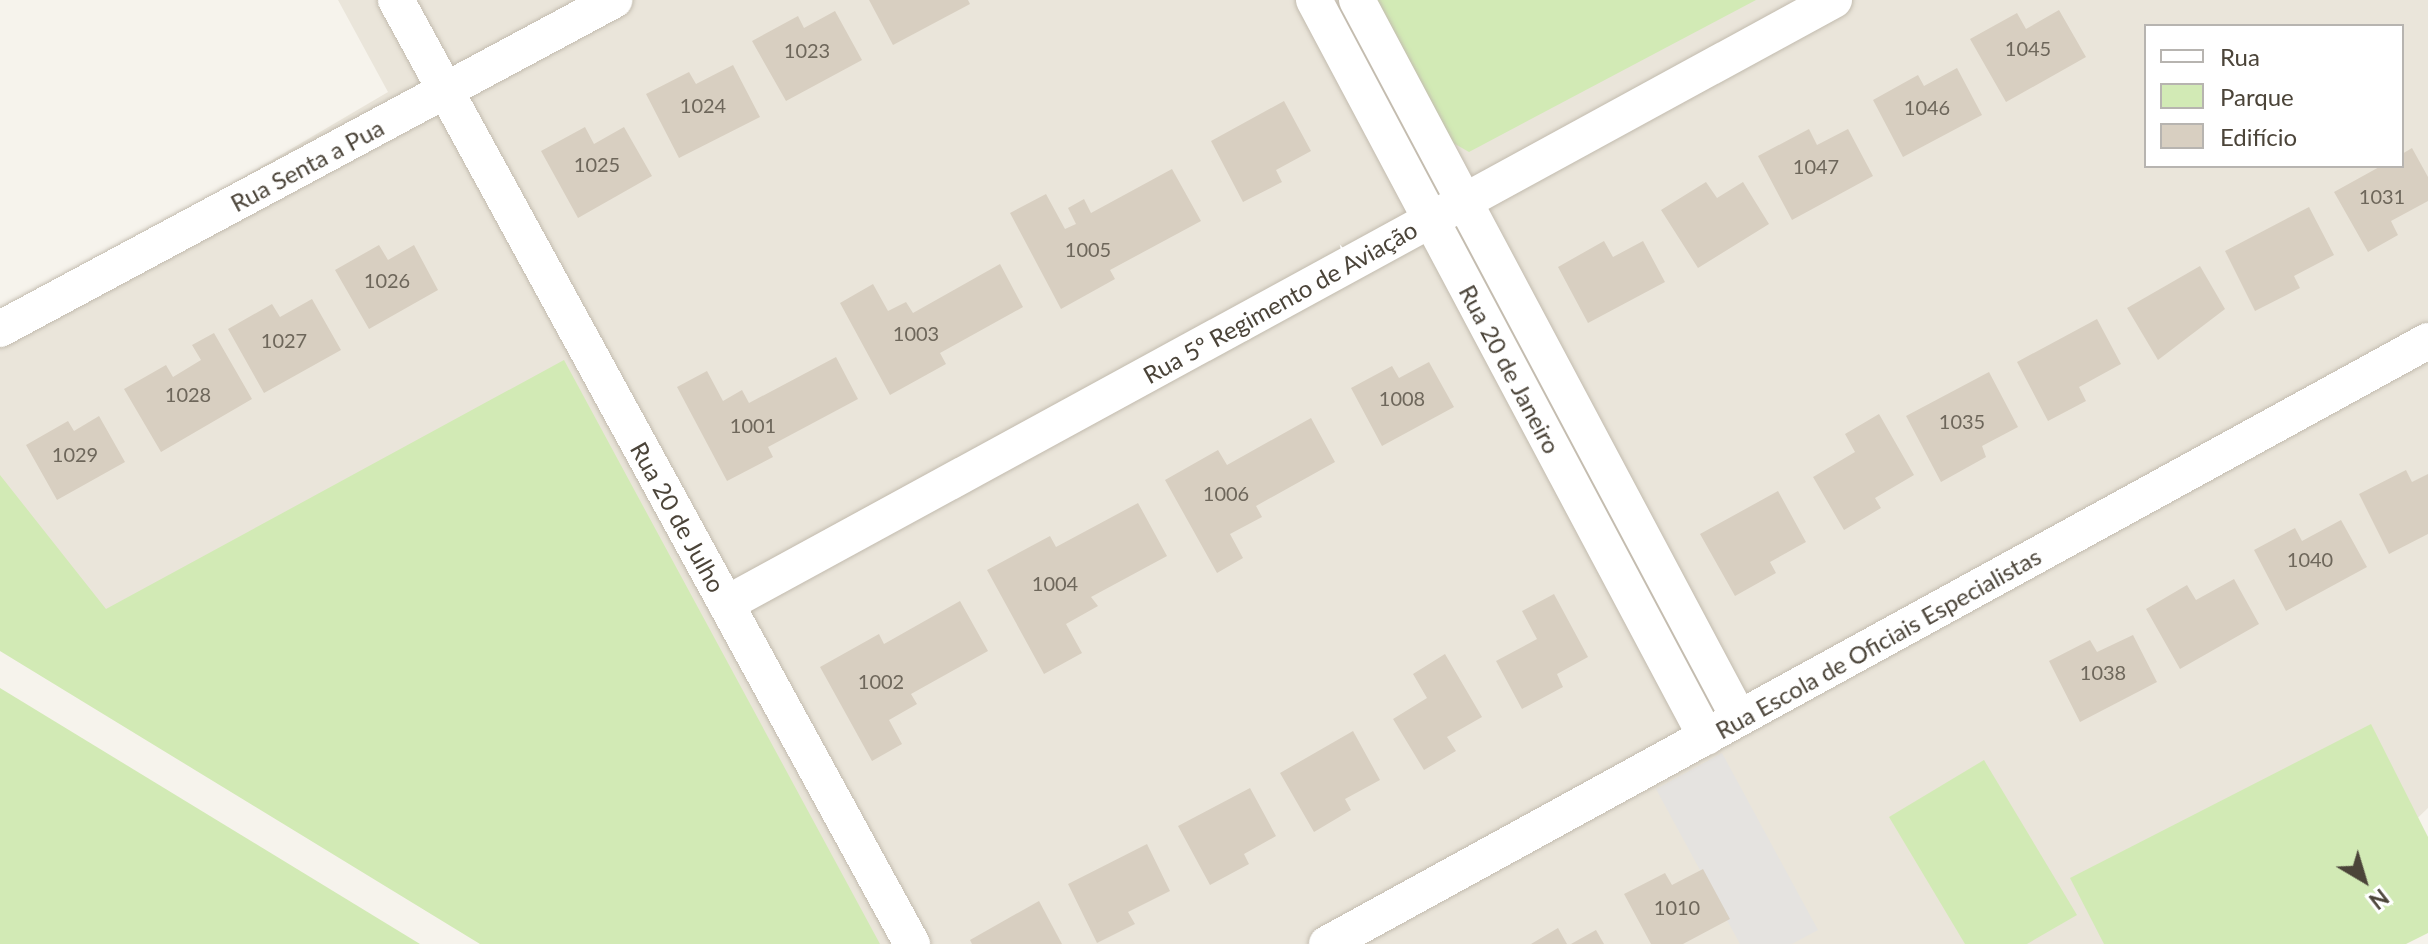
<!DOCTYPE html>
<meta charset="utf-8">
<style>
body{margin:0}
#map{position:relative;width:2428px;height:944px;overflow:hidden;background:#f6f3ec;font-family:Lato,sans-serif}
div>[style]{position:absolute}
.residential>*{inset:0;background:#eae5da}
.green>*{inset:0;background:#d2eab5}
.parking>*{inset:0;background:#e5e3e0}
.building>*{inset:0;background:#d8cfc1}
.roads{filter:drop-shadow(0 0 2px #c2bbae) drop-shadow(0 0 2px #c2bbae)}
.minor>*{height:36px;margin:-18px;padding:0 18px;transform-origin:18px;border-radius:18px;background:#fff}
span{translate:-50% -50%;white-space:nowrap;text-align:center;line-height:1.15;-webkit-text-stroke:8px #fff;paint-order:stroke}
.number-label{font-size:20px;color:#6e675b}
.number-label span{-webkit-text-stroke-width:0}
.street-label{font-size:24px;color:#4b4439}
.legend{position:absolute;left:2144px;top:24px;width:260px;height:144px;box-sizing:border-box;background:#fff;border:2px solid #b7b4b0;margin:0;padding:10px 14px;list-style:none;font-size:24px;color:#4b4439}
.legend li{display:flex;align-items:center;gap:16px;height:40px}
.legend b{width:40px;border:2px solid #b7b4b0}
.north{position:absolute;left:2324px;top:840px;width:80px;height:80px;-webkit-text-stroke:6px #fff;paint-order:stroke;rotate:142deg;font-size:22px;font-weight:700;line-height:32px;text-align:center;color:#4b4439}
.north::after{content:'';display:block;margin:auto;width:28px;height:36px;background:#4b4439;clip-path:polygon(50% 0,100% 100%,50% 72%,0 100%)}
</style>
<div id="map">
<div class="residential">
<div style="clip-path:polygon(evenodd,338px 0,2428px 0,2428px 808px,2286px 944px,596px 944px,0 566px,0 320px,388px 92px,338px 0,2146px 26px,2402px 26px,2402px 166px,2146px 166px,2146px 26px)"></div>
</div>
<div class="green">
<div style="clip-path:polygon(1371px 0,1756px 0,1469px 152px,1448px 140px)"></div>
<div style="clip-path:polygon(564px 360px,880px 944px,480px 944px,0 651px,0 475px,106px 609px)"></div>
<div style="clip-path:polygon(0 688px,420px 944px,0 944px)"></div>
<div style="clip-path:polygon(2371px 724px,2428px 837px,2428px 933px,2406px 944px,2104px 944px,2070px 878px)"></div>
<div style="clip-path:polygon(1984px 760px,2077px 915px,2027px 944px,1965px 944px,1889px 817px)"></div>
</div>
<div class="parking">
<div style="clip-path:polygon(1722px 753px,1818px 930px,1792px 944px,1740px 944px,1656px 789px)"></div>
</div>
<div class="building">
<div style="clip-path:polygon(869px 0,968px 0,970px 4px,893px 45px)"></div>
<div style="clip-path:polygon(2059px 10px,2086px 57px,2006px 102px,1970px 39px,2017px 13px,2026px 29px)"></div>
<div style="clip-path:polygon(835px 11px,862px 60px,786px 101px,752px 41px,798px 16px,804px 28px)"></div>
<div style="clip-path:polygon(733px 65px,760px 117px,679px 158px,646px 94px,689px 72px,696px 84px)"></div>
<div style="clip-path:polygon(1957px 68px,1982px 115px,1903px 157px,1873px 100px,1918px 75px,1924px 86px)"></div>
<div style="clip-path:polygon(1284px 101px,1311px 151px,1276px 170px,1282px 182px,1243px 202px,1211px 141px)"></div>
<div style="clip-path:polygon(585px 127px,594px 144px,624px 127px,652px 176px,578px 218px,541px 151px)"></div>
<div style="clip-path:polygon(1809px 129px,1817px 145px,1848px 129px,1873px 176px,1792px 220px,1758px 156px)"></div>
<div style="clip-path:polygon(2412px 148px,2428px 177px,2428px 201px,2391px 221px,2398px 235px,2368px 252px,2334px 192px,2381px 166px,2402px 166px,2402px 154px)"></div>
<div style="clip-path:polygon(1172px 169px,1201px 221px,1110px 270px,1115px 279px,1061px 309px,1010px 213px,1046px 194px,1065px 229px,1076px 224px,1068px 208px,1084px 199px,1091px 213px)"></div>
<div style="clip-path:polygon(1706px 182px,1717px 198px,1743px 182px,1769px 224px,1698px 268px,1661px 210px)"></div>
<div style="clip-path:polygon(2309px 207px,2334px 255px,2294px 276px,2300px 288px,2255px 311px,2225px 251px)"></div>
<div style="clip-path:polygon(1604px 241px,1613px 257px,1643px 241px,1665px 282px,1588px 323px,1558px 267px)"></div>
<div style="clip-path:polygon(379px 245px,388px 260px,414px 245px,438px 290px,369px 329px,335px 270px)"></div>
<div style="clip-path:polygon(1000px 264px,1023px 307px,940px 353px,946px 364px,890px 395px,840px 303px,873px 284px,888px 311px,906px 302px,913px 313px)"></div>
<div style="clip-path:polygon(2200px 266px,2225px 309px,2158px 360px,2127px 308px)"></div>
<div style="clip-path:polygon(312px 299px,341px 350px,264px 393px,228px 329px,272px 304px,280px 317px)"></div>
<div style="clip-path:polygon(2097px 319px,2121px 364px,2079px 387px,2086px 401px,2048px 421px,2017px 362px)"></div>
<div style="clip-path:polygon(214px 333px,252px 399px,161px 452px,124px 389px,166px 365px,173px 377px,201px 360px,192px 345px)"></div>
<div style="clip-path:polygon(836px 357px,858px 399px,768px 447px,773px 457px,727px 481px,677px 387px,707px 371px,723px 401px,742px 390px,749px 403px)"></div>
<div style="clip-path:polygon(1429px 362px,1454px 407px,1382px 446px,1351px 388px,1392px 366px,1399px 378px)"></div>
<div style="clip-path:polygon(1989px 372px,2018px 427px,1982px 446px,1986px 457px,1941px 482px,1906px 416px)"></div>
<div style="clip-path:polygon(1879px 414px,1914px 475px,1875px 498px,1881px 508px,1844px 530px,1813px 477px,1855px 452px,1845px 434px)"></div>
<div style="clip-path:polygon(99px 416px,125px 462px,57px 500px,26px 445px,68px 421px,74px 431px)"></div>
<div style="clip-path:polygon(1311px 418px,1335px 462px,1256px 506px,1262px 517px,1230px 534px,1243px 558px,1217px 573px,1165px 480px,1218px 450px,1227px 465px)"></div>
<div style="clip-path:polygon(2406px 470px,2412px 482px,2428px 474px,2428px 534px,2389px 554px,2359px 494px)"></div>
<div style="clip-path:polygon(1778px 491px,1806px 542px,1770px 562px,1776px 573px,1735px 596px,1700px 534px)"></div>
<div style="clip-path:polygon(1138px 503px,1167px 556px,1091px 597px,1098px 606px,1066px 624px,1082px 653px,1044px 674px,987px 570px,1050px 536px,1056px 547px)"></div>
<div style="clip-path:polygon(2341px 520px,2367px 567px,2286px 611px,2254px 550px,2295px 528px,2302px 541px)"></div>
<div style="clip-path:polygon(2234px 579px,2259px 624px,2180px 669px,2146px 609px,2187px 585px,2196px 600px)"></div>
<div style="clip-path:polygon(1554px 594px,1588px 657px,1557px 674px,1563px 687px,1522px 709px,1496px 661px,1537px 639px,1522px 611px)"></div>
<div style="clip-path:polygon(960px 601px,988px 651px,911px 694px,917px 704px,889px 720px,902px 744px,872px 761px,820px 667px,879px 634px,884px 644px)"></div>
<div style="clip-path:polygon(2133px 635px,2157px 682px,2080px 722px,2049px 661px,2090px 640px,2097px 652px)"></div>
<div style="clip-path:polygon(1445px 654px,1482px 717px,1447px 737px,1456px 751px,1424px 770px,1393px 719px,1427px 698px,1413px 674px)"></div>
<div style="clip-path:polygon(1353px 731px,1380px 780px,1345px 799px,1351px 810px,1314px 832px,1280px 773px)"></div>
<div style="clip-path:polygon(1250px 788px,1276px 836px,1244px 854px,1249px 864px,1210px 885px,1178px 826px)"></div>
<div style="clip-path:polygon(1147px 844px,1170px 891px,1128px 912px,1135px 924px,1097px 943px,1068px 884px)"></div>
<div style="clip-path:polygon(1703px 869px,1730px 919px,1683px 944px,1651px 944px,1624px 894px,1665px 873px,1672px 885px)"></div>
<div style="clip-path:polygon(1039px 901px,1062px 944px,972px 944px,970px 940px)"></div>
<div style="clip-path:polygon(1558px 928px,1567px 944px,1531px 944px)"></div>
<div style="clip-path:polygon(1596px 930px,1604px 944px,1571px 944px)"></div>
</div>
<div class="roads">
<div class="minor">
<div style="left:396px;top:0;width:1076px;rotate:61.34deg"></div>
<div style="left:1314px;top:0;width:835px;rotate:61.99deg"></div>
<div style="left:1357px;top:0;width:813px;rotate:61.99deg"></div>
<div style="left:0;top:329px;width:697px;rotate:-28.18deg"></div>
<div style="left:726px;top:604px;width:1262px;rotate:-28.6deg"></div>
<div style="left:1327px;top:944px;width:1255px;rotate:-28.71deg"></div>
</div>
</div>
<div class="number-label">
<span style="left:2028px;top:48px">1045</span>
<span style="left:807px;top:50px">1023</span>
<span style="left:703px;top:105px">1024</span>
<span style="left:1927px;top:107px">1046</span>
<span style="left:597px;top:164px">1025</span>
<span style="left:1816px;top:166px">1047</span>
<span style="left:2382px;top:196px">1031</span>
<span style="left:1088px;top:249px">1005</span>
<span style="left:387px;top:280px">1026</span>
<span style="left:916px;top:333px">1003</span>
<span style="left:284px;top:340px">1027</span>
<span style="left:188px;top:394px">1028</span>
<span style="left:1402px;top:398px">1008</span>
<span style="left:1962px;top:421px">1035</span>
<span style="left:753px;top:425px">1001</span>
<span style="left:75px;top:454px">1029</span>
<span style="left:1226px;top:493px">1006</span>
<span style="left:2310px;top:559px">1040</span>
<span style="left:1055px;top:583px">1004</span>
<span style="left:2103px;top:672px">1038</span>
<span style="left:881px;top:681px">1002</span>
<span style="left:1677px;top:907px">1010</span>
</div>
<div class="street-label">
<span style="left:307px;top:165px;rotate:-28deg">Rua Senta a Pua</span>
<span style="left:1280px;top:302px;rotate:-29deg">Rua 5º Regimento de Aviação</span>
<span style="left:1510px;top:369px;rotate:62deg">Rua 20 de Janeiro</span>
<span style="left:678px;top:517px;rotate:61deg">Rua 20 de Julho</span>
<span style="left:1878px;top:643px;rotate:-29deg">Rua Escola de Oficiais Especialistas</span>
</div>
<ul class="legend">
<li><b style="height:10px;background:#fff"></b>Rua</li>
<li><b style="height:22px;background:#d2eab5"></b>Parque</li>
<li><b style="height:22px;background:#d8cfc1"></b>Edifício</li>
</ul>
<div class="north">N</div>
</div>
